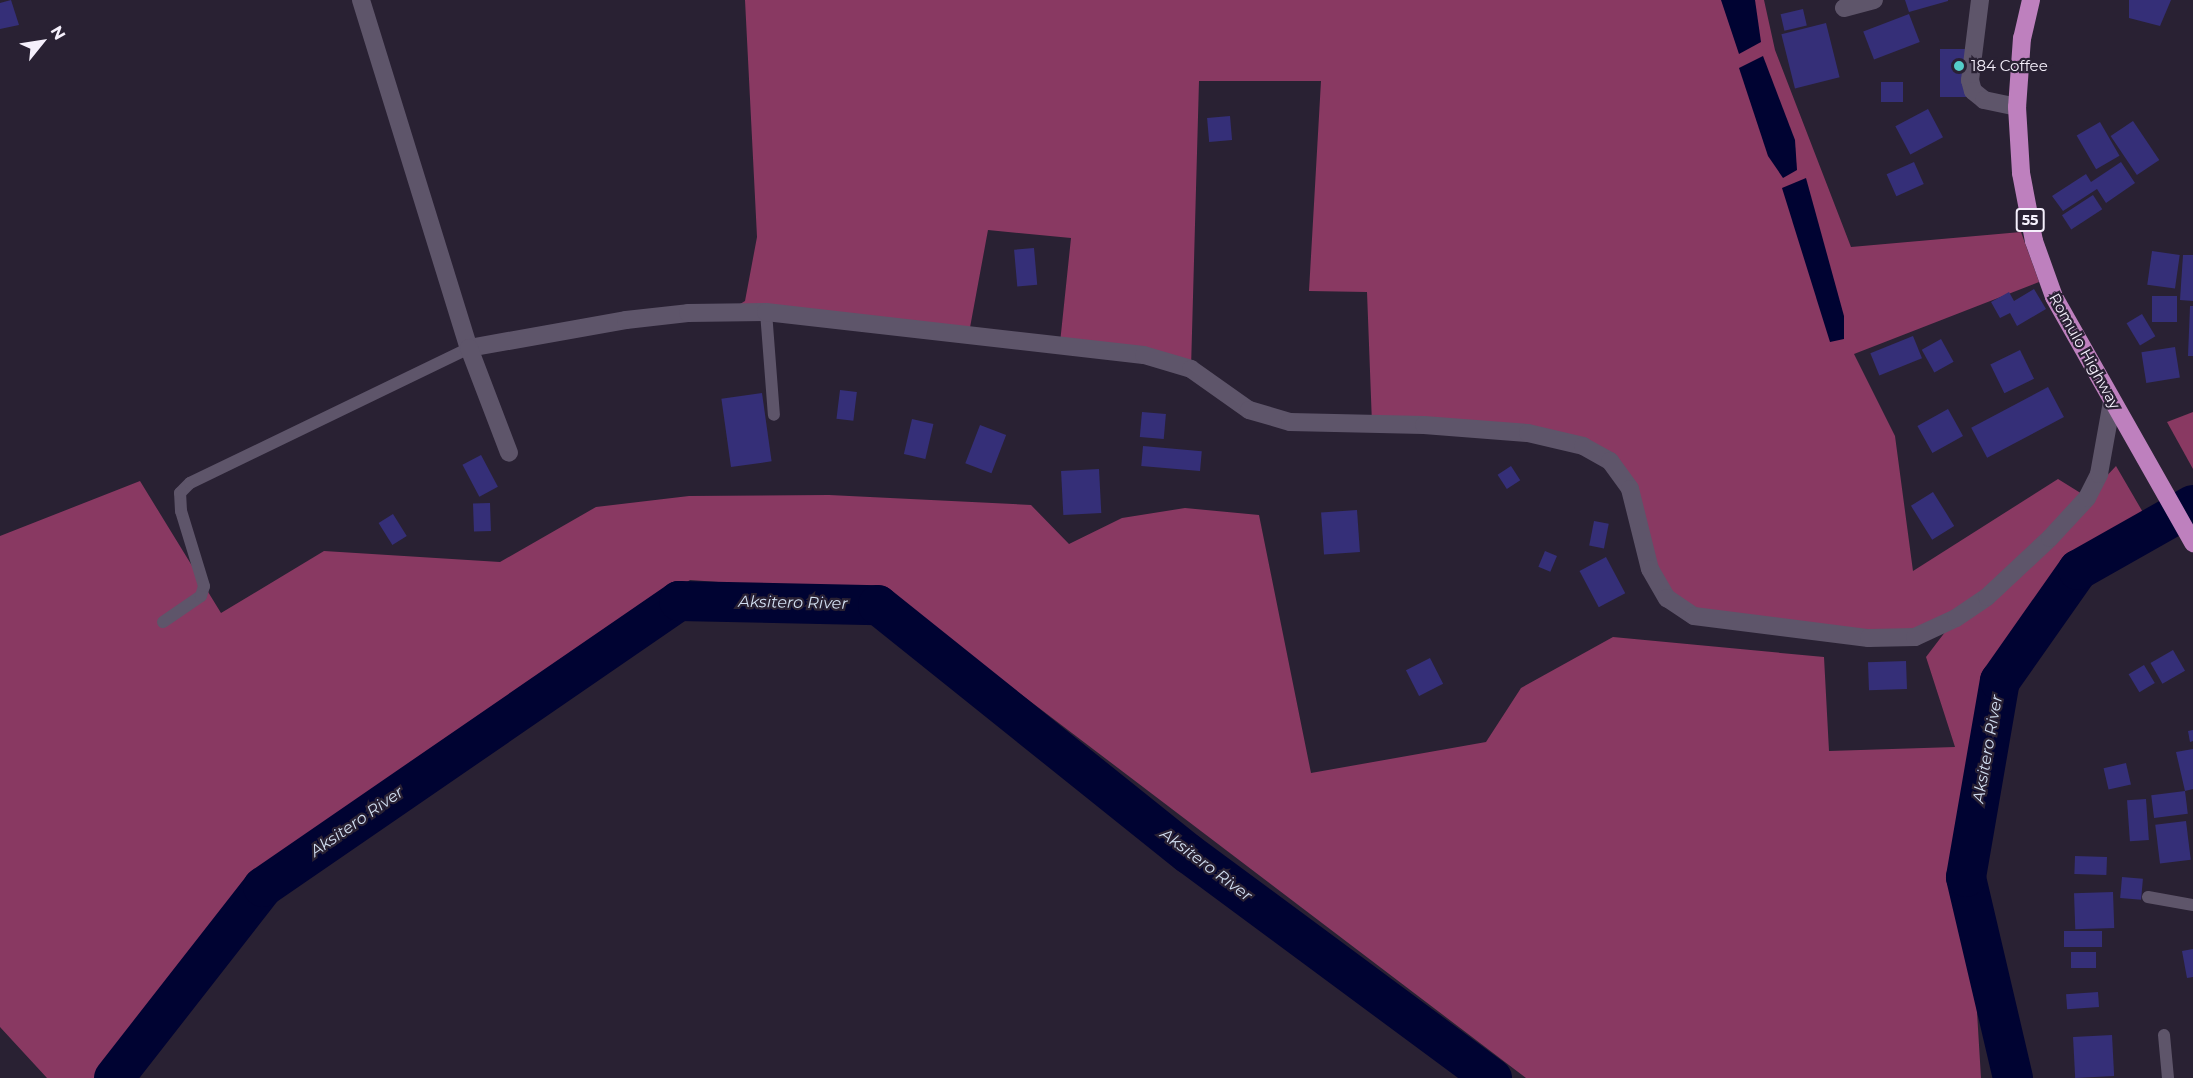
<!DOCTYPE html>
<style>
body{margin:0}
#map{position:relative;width:2193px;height:1078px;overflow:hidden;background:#292133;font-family:Montserrat,sans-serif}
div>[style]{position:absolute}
.forest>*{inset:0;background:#893962}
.water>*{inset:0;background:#000332}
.river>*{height:40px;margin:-20px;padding:0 20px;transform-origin:20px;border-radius:20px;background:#000332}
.building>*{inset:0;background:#352f78;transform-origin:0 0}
.service>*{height:12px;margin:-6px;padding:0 6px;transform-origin:6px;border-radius:6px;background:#5e556a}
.minor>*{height:18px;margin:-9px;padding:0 9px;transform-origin:9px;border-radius:9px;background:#5e556a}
.trunk>*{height:18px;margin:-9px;padding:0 9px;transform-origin:9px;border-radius:9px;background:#be80be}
.dots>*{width:16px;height:16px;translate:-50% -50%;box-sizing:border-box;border:3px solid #292133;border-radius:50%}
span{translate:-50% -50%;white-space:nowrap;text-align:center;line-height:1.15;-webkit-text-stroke:4.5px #292133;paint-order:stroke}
.shield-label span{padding:2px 4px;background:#292133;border:2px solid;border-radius:4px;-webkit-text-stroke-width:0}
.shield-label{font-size:14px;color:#f5f0fc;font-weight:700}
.poi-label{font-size:15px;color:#f5f0fc}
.left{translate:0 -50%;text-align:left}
.street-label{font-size:15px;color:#f5f0fc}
.water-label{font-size:16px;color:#d2dff2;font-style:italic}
.north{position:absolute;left:12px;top:12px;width:60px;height:60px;-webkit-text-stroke:4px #292133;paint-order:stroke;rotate:60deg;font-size:16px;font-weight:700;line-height:24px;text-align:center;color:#f5f0fc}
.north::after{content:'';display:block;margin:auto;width:21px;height:27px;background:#f5f0fc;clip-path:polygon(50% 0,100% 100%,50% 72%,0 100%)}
</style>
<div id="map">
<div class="forest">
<div style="clip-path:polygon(745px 0,1764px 0,1775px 50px,1851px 247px,2021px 232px,2039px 282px,1854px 354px,1895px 436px,1913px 571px,2058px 479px,2087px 497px,2116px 466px,2148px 521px,2078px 570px,2000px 681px,1968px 863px,1981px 1078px,1526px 1078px,889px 594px,690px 580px,257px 870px,95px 1078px,47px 1078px,0 1027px,0 536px,140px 481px,221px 613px,324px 551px,500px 562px,596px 507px,689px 496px,829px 495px,1031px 505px,1069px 544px,1122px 518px,1185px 508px,1259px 515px,1311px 773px,1486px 742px,1521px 688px,1613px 637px,1824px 657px,1829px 751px,1955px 747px,1926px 657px,1955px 619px,1915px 637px,1709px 618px,1673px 602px,1650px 569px,1630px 490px,1583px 446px,1372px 424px,1367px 292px,1309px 291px,1321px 81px,1199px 81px,1191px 369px,1060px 343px,1071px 238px,988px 230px,969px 333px,727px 312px,745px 301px,757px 237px)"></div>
<div style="clip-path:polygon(2193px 412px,2193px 469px,2167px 422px)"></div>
</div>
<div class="water">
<div style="clip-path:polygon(1721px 0,1755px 0,1761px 42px,1739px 54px)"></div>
<div style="clip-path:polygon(1763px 56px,1795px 140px,1797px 170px,1783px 178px,1768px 156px,1739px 68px)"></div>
<div style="clip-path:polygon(1806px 178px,1844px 316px,1844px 339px,1830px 342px,1782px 188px)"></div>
</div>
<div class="river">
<div style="left:114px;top:1078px;width:242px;rotate:-52deg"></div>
<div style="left:263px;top:887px;width:505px;rotate:-34.51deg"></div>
<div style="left:679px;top:601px;width:199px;rotate:1.2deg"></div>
<div style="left:878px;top:605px;width:398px;rotate:38.7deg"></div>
<div style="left:1189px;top:854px;width:377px;rotate:36.5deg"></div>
<div style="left:2013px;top:1078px;width:206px;rotate:-103.2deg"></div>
<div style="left:1966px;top:877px;width:199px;rotate:-80.2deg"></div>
<div style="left:2000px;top:681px;width:136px;rotate:-54.9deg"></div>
<div style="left:2078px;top:570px;width:132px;rotate:-29.5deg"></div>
</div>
<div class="building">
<div style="clip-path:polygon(11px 0,19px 25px,0 29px,0 3px)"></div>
<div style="clip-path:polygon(1905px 0,1948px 0,1948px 1px,1909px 12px)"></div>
<div style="clip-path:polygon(2129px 0,2171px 0,2160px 26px,2129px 18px)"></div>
<div style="left:1803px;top:9px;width:17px;height:23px;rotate:77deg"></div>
<div style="left:1909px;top:14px;width:30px;height:49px;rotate:69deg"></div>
<div style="left:1826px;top:23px;width:56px;height:46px;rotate:76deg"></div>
<div style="left:1940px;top:49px;width:28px;height:48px"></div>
<div style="left:1881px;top:82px;width:22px;height:20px"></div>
<div style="left:1928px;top:109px;width:32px;height:37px;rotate:62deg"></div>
<div style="left:1230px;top:116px;width:24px;height:23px;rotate:85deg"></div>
<div style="left:2133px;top:121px;width:47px;height:27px;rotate:56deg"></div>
<div style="left:2100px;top:122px;width:39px;height:27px;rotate:60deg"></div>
<div style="left:1914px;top:162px;width:24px;height:30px;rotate:66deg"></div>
<div style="clip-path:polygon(2121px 162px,2135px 183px,2106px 203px,2097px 189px,2063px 211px,2052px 196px,2086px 174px,2091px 182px)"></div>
<div style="left:2093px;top:195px;width:17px;height:37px;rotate:57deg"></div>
<div style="left:1034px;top:248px;width:37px;height:20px;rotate:85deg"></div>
<div style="left:2152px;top:251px;width:28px;height:34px;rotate:8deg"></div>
<div style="clip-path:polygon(2183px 255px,2193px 255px,2193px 301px,2180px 300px)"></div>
<div style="clip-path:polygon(2034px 289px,2046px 309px,2017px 326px,2010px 313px,2000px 318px,1991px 302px,2009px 292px,2014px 301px)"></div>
<div style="left:2152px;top:296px;width:25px;height:26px"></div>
<div style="clip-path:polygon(2190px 306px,2193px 306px,2193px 356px,2188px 356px)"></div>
<div style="left:2142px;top:314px;width:26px;height:18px;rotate:59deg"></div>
<div style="left:1913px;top:336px;width:24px;height:46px;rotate:68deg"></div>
<div style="left:1941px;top:339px;width:26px;height:22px;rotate:61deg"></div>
<div style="left:2175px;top:347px;width:31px;height:34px;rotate:81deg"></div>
<div style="left:2020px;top:350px;width:32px;height:33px;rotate:64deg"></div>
<div style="left:2048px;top:387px;width:34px;height:87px;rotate:62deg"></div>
<div style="left:840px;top:390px;width:17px;height:29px;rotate:7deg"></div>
<div style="left:762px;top:393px;width:69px;height:41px;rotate:82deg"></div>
<div style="left:1948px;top:409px;width:31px;height:35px;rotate:61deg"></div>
<div style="left:1142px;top:412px;width:24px;height:25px;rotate:5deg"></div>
<div style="left:912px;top:419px;width:22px;height:36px;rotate:13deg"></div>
<div style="left:980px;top:425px;width:28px;height:41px;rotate:21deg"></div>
<div style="left:1143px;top:446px;width:59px;height:20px;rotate:5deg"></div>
<div style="left:481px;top:455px;width:36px;height:21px;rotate:62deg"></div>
<div style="left:1511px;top:466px;width:17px;height:16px;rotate:57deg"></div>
<div style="left:1099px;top:469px;width:44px;height:38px;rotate:87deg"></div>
<div style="left:1933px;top:492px;width:40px;height:26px;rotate:58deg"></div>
<div style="left:490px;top:503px;width:28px;height:17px;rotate:88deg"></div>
<div style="left:1357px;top:510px;width:42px;height:36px;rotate:86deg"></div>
<div style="left:393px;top:514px;width:26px;height:17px;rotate:58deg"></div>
<div style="left:1594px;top:521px;width:15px;height:25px;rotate:11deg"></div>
<div style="left:1545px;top:551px;width:13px;height:17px;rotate:23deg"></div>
<div style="left:1606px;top:557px;width:41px;height:30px;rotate:62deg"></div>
<div style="left:2173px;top:650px;width:24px;height:26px;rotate:60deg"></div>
<div style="left:1430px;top:658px;width:29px;height:27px;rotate:63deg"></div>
<div style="left:1906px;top:661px;width:28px;height:38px;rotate:88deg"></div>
<div style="left:2144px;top:665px;width:21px;height:18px;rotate:59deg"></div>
<div style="clip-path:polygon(2193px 730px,2193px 741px,2190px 742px,2188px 731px)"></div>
<div style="clip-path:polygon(2193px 749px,2193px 789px,2185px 791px,2176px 752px)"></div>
<div style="left:2126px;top:763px;width:22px;height:23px;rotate:77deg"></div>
<div style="left:2185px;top:791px;width:23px;height:34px;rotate:83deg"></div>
<div style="left:2146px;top:799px;width:41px;height:19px;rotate:86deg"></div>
<div style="left:2186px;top:821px;width:39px;height:31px;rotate:83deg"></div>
<div style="left:2075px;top:856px;width:32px;height:18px;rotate:2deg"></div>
<div style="left:2122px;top:877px;width:21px;height:21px;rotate:5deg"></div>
<div style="left:2113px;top:892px;width:36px;height:39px;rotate:88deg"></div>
<div style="left:2064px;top:931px;width:38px;height:16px"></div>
<div style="clip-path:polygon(2193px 949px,2193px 977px,2187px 978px,2182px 951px)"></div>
<div style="left:2071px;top:952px;width:25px;height:16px"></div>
<div style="left:2098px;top:992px;width:15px;height:32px;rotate:86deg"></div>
<div style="left:2112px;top:1035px;width:41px;height:39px;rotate:87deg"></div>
</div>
<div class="service">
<div style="left:766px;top:312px;width:103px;rotate:85.6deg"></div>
<div style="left:163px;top:622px;width:46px;rotate:-34.4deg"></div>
<div style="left:201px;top:596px;width:10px;rotate:-73deg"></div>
<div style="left:204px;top:586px;width:78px;rotate:-107deg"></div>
<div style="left:181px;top:511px;width:18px;rotate:-93deg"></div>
<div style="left:180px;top:493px;width:14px;rotate:-45deg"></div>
<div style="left:190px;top:483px;width:310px;rotate:-25.8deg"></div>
<div style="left:2148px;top:897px;width:46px;rotate:10.1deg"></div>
<div style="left:2164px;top:1035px;width:43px;rotate:84.7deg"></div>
</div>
<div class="minor">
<div style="left:361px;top:0;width:364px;rotate:72.8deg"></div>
<div style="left:469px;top:348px;width:159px;rotate:-10.1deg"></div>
<div style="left:626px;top:320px;width:62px;rotate:-6.4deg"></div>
<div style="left:688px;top:313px;width:78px;rotate:-0.7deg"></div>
<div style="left:766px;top:312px;width:380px;rotate:6.5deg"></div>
<div style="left:1144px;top:355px;width:49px;rotate:16.6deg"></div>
<div style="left:1191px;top:369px;width:71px;rotate:35.3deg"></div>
<div style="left:1249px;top:410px;width:43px;rotate:16.3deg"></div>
<div style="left:1290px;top:422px;width:134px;rotate:1.3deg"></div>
<div style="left:1424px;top:425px;width:104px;rotate:4.4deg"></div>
<div style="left:1528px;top:433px;width:57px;rotate:13.3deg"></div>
<div style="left:1583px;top:446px;width:31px;rotate:29deg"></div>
<div style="left:1610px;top:461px;width:34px;rotate:54deg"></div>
<div style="left:1630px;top:489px;width:82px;rotate:76deg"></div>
<div style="left:1650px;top:569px;width:34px;rotate:60deg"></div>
<div style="left:1667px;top:598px;width:32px;rotate:34deg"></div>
<div style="left:1694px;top:616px;width:176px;rotate:7.2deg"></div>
<div style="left:1869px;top:638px;width:46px;rotate:-1.2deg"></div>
<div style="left:1915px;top:637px;width:45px;rotate:-24.9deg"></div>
<div style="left:1956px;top:618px;width:37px;rotate:-34deg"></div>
<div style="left:1987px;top:597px;width:86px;rotate:-43.1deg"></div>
<div style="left:2050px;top:538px;width:54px;rotate:-47.2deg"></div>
<div style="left:2087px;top:498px;width:27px;rotate:-63deg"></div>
<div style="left:2099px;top:474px;width:73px;rotate:-79.8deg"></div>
<div style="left:1980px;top:0;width:81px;rotate:97.1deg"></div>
<div style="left:1970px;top:80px;width:11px;rotate:75deg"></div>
<div style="left:1973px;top:91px;width:14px;rotate:39deg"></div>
<div style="left:1984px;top:100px;width:34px;rotate:12deg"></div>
<div style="left:1844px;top:8px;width:31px;rotate:-15deg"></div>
<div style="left:469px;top:348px;width:112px;rotate:69.1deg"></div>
</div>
<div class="trunk">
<div style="left:2031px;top:0;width:39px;rotate:103deg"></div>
<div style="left:2022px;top:38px;width:69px;rotate:94.1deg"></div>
<div style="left:2017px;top:107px;width:66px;rotate:86.5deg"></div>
<div style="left:2021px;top:173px;width:69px;rotate:79.2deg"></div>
<div style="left:2034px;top:241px;width:59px;rotate:70.3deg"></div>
<div style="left:2054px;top:297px;width:283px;rotate:60.5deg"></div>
</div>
<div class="dots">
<div style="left:1959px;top:66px;background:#54cdc9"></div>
</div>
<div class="shield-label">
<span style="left:2030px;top:220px">55</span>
</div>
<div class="poi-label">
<span class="left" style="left:1971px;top:66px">184 Coffee</span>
</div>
<div class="street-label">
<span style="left:2085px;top:351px;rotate:61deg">Romulo Highway</span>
</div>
<div class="water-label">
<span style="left:793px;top:603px;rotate:1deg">Aksitero River</span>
<span style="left:1988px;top:749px;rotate:-80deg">Aksitero River</span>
<span style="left:357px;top:822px;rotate:-35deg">Aksitero River</span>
<span style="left:1206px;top:865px;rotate:37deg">Aksitero River</span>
</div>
<div class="north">N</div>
</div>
